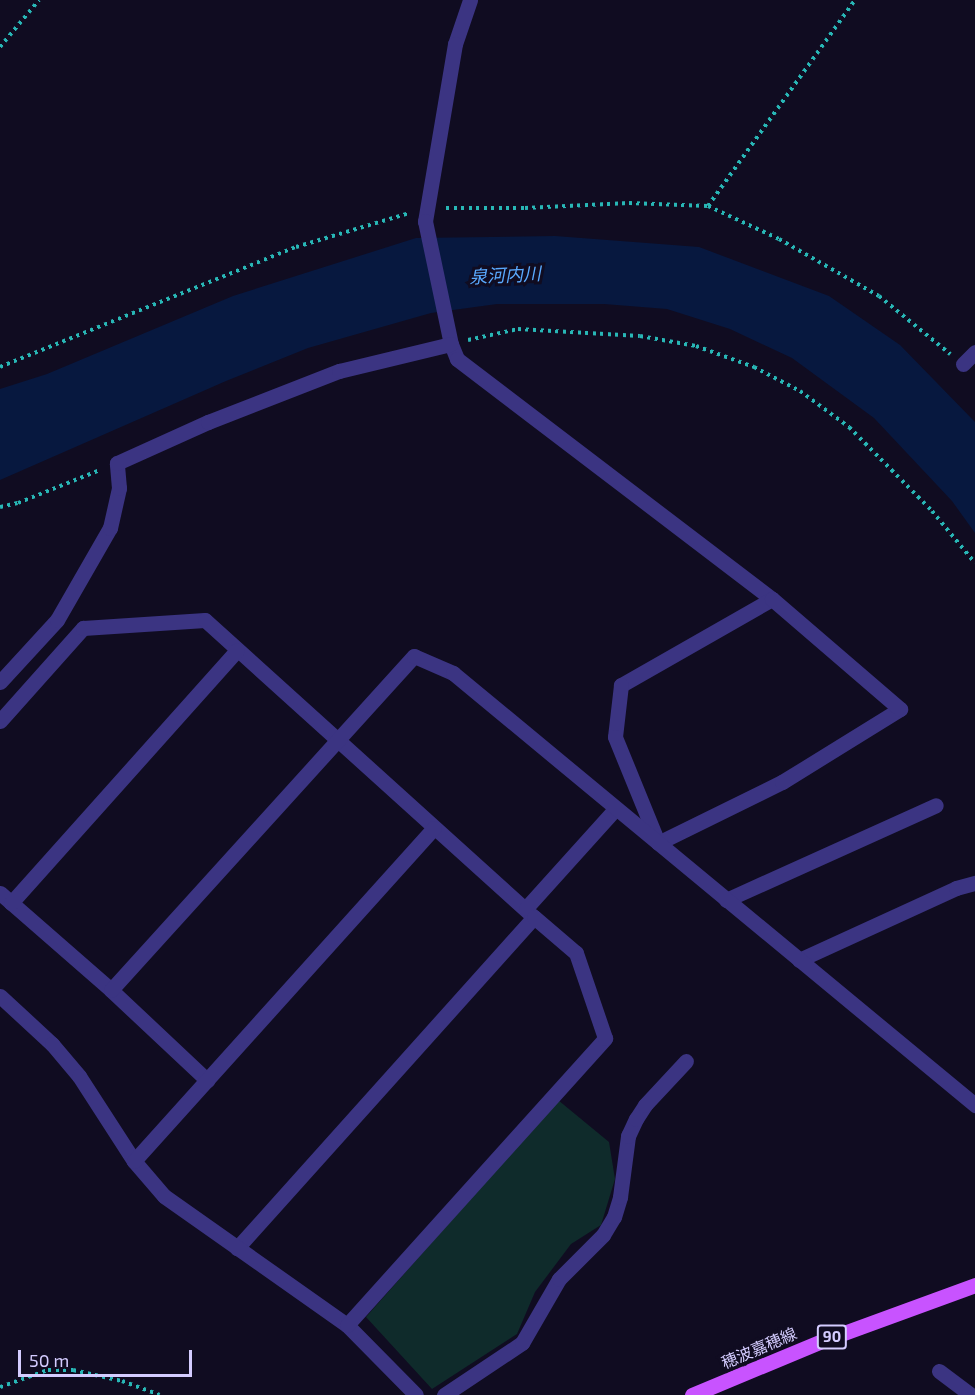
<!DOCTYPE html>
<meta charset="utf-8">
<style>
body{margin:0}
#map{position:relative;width:975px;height:1395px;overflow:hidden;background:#100c21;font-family:"Exo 2","Noto Sans JP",sans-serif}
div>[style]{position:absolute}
.green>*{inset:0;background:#0f2b2b}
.water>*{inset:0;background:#07183f}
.path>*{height:4px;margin-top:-2px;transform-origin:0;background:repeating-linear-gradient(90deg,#28b7b6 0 3px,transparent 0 7.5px)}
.street>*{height:15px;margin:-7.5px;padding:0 7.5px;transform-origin:7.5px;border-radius:7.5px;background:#3b3482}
.primary>*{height:15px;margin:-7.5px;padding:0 7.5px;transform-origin:7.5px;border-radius:7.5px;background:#c853ff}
span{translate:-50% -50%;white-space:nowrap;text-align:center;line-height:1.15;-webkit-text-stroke:6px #100c21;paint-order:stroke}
.shield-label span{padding:2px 4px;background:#100c21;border:2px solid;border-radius:4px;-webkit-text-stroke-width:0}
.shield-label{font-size:15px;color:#d4ccff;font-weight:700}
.street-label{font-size:16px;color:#d4ccff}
.water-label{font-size:18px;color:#5aaaff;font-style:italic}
.scale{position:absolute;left:18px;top:1350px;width:174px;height:27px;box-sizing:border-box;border:3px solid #d4ccff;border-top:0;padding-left:8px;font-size:18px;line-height:21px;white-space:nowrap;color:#d4ccff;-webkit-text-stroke:4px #100c21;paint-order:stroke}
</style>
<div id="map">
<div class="green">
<div style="clip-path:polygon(558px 1100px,609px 1142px,615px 1179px,601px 1225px,571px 1244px,535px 1292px,517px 1334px,432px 1389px,366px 1317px)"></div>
</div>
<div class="water">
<div style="clip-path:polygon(555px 236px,699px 247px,829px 296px,900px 345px,975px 422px,975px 533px,952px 501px,874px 418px,792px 358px,730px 329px,667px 309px,604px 304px,497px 304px,431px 313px,308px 348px,226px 381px,0 480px,0 389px,47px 374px,233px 296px,416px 238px)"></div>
</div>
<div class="path">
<div style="left:0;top:47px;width:61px;rotate:-50.3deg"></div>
<div style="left:708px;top:206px;width:253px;rotate:-54.5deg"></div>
<div style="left:446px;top:208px;width:79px"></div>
<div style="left:525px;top:208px;width:104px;rotate:-2.8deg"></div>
<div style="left:629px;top:203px;width:79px;rotate:2.2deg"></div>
<div style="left:708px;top:206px;width:78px;rotate:24.9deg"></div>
<div style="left:779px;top:239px;width:115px;rotate:29.7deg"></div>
<div style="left:879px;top:296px;width:92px;rotate:39.2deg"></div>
<div style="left:468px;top:340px;width:51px;rotate:-12.4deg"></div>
<div style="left:518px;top:329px;width:122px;rotate:3.3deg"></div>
<div style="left:640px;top:336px;width:57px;rotate:10.1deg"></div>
<div style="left:696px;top:346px;width:62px;rotate:19.9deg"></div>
<div style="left:754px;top:367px;width:52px;rotate:27.6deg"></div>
<div style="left:800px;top:391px;width:61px;rotate:36.3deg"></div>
<div style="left:849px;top:427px;width:118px;rotate:45.3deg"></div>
<div style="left:932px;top:511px;width:67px;rotate:50.4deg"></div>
<div style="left:0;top:367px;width:319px;rotate:-22.1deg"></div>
<div style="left:296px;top:247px;width:118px;rotate:-16.7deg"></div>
<div style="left:0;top:507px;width:18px;rotate:-13deg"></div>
<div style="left:18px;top:503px;width:88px;rotate:-21.9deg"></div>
<div style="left:0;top:1387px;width:51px;rotate:-19.5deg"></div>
<div style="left:48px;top:1370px;width:25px"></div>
<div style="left:73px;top:1370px;width:50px;rotate:12.7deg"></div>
<div style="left:122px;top:1381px;width:40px;rotate:20.2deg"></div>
</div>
<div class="street">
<div style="left:470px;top:0;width:46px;rotate:108.8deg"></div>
<div style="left:455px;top:44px;width:180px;rotate:99.6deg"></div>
<div style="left:425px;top:221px;width:126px;rotate:78.1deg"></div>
<div style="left:451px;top:344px;width:16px;rotate:68deg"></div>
<div style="left:457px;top:359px;width:396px;rotate:37.3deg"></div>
<div style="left:772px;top:599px;width:174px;rotate:150.3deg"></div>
<div style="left:621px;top:685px;width:52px;rotate:96.6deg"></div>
<div style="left:615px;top:737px;width:111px;rotate:67.8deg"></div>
<div style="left:963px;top:364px;width:17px;rotate:-45deg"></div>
<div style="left:0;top:682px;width:84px;rotate:-47.4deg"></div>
<div style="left:57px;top:620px;width:106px;rotate:-60.1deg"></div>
<div style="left:110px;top:528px;width:41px;rotate:-77.3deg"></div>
<div style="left:119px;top:488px;width:25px;rotate:-95deg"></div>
<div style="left:117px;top:463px;width:100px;rotate:-24.3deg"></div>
<div style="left:208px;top:422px;width:141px;rotate:-21.3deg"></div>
<div style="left:339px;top:371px;width:115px;rotate:-13.6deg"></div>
<div style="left:0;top:721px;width:125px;rotate:-48.3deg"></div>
<div style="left:83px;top:628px;width:122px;rotate:-3.8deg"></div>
<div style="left:205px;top:620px;width:443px;rotate:42.1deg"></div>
<div style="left:534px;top:917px;width:445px;rotate:131.9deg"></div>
<div style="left:658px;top:843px;width:138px;rotate:-26.2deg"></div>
<div style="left:782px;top:782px;width:139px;rotate:-31.7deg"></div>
<div style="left:900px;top:709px;width:169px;rotate:-139.3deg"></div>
<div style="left:0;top:893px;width:147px;rotate:41.1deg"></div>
<div style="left:111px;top:990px;width:132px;rotate:43.2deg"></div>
<div style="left:726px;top:900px;width:230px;rotate:-24.3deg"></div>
<div style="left:11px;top:903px;width:339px;rotate:-48.2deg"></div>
<div style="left:526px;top:908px;width:133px;rotate:-48deg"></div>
<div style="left:799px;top:960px;width:173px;rotate:-24.6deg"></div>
<div style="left:956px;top:888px;width:20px;rotate:-15deg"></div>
<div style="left:111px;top:990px;width:451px;rotate:-47.8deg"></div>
<div style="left:414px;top:656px;width:43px;rotate:23.6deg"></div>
<div style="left:453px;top:673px;width:678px;rotate:39.61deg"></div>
<div style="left:0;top:996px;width:71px;rotate:42.7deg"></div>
<div style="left:52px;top:1044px;width:42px;rotate:49.8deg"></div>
<div style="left:79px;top:1076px;width:101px;rotate:57.1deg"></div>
<div style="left:134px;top:1161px;width:46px;rotate:49.4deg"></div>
<div style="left:164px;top:1196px;width:224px;rotate:35.2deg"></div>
<div style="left:347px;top:1325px;width:98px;rotate:45.4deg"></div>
<div style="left:134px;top:1161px;width:448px;rotate:-48deg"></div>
<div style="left:347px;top:1325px;width:386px;rotate:-48deg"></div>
<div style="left:605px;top:1038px;width:90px;rotate:-108.8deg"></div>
<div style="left:576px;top:953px;width:55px;rotate:-139.4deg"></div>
<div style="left:939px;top:1371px;width:40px;rotate:37deg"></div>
<div style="left:444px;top:1395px;width:94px;rotate:-33.7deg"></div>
<div style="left:522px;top:1343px;width:74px;rotate:-60deg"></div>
<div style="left:559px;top:1279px;width:62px;rotate:-45deg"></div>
<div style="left:603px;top:1235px;width:21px;rotate:-59deg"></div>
<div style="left:614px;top:1217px;width:21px;rotate:-73deg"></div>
<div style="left:620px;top:1197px;width:62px;rotate:-82.5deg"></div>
<div style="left:628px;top:1136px;width:19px;rotate:-65deg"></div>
<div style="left:636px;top:1119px;width:17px;rotate:-57deg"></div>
<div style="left:645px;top:1105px;width:60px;rotate:-47deg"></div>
</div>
<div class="primary">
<div style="left:692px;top:1395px;width:141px;rotate:-22.6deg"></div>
<div style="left:822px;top:1341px;width:163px;rotate:-20.1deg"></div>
</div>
<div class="shield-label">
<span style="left:832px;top:1337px">90</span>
</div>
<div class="street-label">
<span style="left:759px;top:1348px;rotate:-23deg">穂波嘉穂線</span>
</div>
<div class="water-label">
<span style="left:505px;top:275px;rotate:-3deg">泉河内川</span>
</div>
<div class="scale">50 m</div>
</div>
